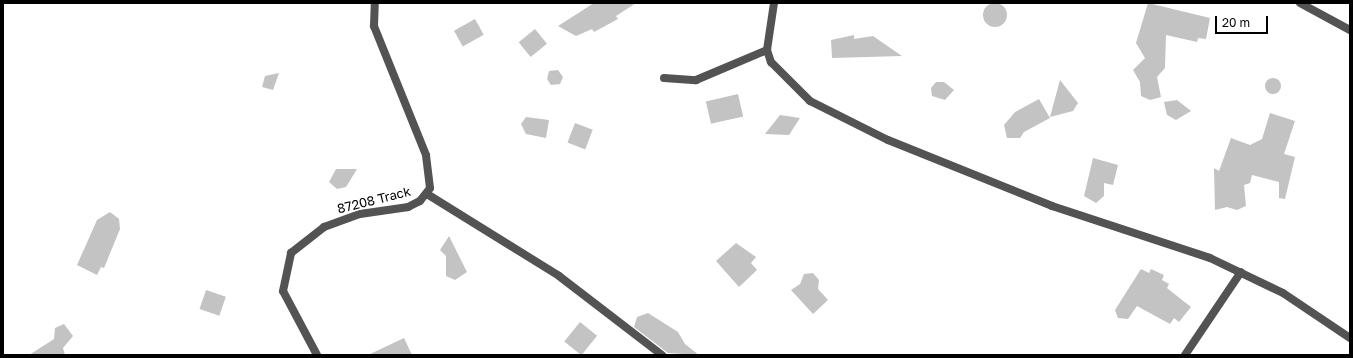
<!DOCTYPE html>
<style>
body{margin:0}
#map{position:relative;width:1353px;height:358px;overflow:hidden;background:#fff;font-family:"Golos Text",sans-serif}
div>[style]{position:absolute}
.building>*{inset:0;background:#c3c3c3;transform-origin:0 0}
.round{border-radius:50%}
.lane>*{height:8px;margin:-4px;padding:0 4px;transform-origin:4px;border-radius:4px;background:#535353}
.street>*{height:8px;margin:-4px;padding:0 4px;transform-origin:4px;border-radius:4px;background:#535353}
span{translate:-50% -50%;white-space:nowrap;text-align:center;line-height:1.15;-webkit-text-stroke:3px #fff;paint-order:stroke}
.street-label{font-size:13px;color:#000}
.frame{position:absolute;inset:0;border:4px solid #000;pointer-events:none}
.scale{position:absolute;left:1215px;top:16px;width:53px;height:18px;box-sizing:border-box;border:2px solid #000;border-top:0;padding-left:5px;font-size:12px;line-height:14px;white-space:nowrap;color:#000;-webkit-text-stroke:3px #fff;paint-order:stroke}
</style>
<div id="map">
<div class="building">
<div style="clip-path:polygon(594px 3px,636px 3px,616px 16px,618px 19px,594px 32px,592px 29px,576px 36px,558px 26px)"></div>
<div style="clip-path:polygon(1148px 3px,1210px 18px,1206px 39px,1198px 38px,1197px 42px,1166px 35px,1165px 68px,1157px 77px,1161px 97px,1150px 100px,1141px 96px,1140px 82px,1133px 70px,1145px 58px,1136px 43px)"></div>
<div class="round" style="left:983px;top:3px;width:24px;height:24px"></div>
<div style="left:475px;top:19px;width:18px;height:24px;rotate:61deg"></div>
<div style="left:535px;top:29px;width:19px;height:21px;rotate:51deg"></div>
<div style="clip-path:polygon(854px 35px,854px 39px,873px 36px,902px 56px,832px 58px,831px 40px)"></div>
<div style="clip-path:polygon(558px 70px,563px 77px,560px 84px,551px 85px,547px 79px,549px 71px)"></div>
<div style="clip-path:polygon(279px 73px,273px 90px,262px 87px,265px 76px)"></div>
<div class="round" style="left:1265px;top:78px;width:16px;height:16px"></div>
<div style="clip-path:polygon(1060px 80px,1078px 103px,1073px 111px,1050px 117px)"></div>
<div style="clip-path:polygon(936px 82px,944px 82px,954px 90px,945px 100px,932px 96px,931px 88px)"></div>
<div style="left:738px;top:94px;width:23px;height:33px;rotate:77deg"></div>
<div style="clip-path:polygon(1039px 99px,1050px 118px,1024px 132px,1020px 138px,1007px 138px,1004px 125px,1015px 112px)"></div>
<div style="clip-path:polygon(1177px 100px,1191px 111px,1176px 120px,1167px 115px,1164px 102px)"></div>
<div style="clip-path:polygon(1270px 113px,1295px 121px,1284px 154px,1295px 157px,1285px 199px,1279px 198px,1279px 182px,1252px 175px,1250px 183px,1244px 185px,1246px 206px,1237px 210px,1227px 207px,1215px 210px,1214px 168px,1219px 171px,1231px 138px,1250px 145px,1262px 139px)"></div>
<div style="clip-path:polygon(780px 115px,800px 118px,789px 135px,765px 134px)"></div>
<div style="clip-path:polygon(526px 117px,549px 120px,546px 138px,526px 134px,521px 124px)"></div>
<div style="left:575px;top:123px;width:19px;height:21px;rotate:21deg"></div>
<div style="clip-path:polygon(1093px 158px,1118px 165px,1113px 185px,1104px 183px,1104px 196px,1096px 203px,1084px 196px)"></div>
<div style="clip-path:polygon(336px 169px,357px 169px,346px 187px,337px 189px,329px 182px)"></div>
<div style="clip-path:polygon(110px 212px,119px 219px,120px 229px,104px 268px,101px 267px,97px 275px,77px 265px,97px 220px)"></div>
<div style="clip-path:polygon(449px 236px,467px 272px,455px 280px,446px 276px,446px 256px,440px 250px)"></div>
<div style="clip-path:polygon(736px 243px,756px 257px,751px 263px,757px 270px,739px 287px,716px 261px)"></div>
<div style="clip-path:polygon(1141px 269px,1149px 273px,1151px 269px,1164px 275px,1162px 280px,1169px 284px,1167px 288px,1191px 307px,1179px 322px,1174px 318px,1170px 324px,1137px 306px,1128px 319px,1118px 318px,1115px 310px)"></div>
<div style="clip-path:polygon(813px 273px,819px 280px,818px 289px,828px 300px,813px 314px,791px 290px,800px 284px,804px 274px)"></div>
<div style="left:206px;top:290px;width:21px;height:20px;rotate:19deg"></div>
<div style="clip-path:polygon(648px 313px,678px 332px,685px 344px,699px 355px,668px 353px,634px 327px,637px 317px)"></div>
<div style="left:580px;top:322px;width:22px;height:25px;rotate:39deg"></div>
<div style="clip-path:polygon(64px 324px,73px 336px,63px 348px,65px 355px,29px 355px,54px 339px,55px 328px)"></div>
<div style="clip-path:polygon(404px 338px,412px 355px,368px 355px)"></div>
</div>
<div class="lane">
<div style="left:1185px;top:355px;width:100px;rotate:-56deg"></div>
</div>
<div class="street">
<div style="left:774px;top:3px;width:48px;rotate:98.5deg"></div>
<div style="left:767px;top:50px;width:13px;rotate:72deg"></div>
<div style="left:771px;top:62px;width:55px;rotate:45deg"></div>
<div style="left:810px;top:101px;width:87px;rotate:26.6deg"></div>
<div style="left:888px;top:140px;width:177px;rotate:21.9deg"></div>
<div style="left:1052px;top:206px;width:166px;rotate:18.2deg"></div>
<div style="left:1210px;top:258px;width:81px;rotate:25.6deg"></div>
<div style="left:1283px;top:293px;width:81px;rotate:33.9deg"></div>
<div style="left:1300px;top:3px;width:57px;rotate:28.4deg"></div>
<div style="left:664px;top:78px;width:32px;rotate:4deg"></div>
<div style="left:696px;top:80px;width:77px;rotate:-22.9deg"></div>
<div style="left:427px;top:194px;width:155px;rotate:31.8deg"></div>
<div style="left:559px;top:276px;width:130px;rotate:37.5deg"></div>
<div style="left:317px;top:355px;width:72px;rotate:-118deg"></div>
<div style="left:283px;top:291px;width:39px;rotate:-78deg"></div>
<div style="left:291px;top:253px;width:42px;rotate:-38.2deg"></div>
<div style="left:324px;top:227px;width:38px;rotate:-20deg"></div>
<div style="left:360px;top:214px;width:49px;rotate:-8.3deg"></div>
<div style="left:408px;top:207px;width:13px;rotate:-27deg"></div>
<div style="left:420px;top:201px;width:16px;rotate:-52deg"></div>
<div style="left:430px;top:188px;width:33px;rotate:-97deg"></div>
<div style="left:426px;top:155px;width:139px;rotate:-112deg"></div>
<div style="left:374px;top:26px;width:23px;rotate:-88deg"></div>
</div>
<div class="street-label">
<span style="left:374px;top:200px;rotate:-14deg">87208 Track</span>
</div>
<div class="frame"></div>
<div class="scale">20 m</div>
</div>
